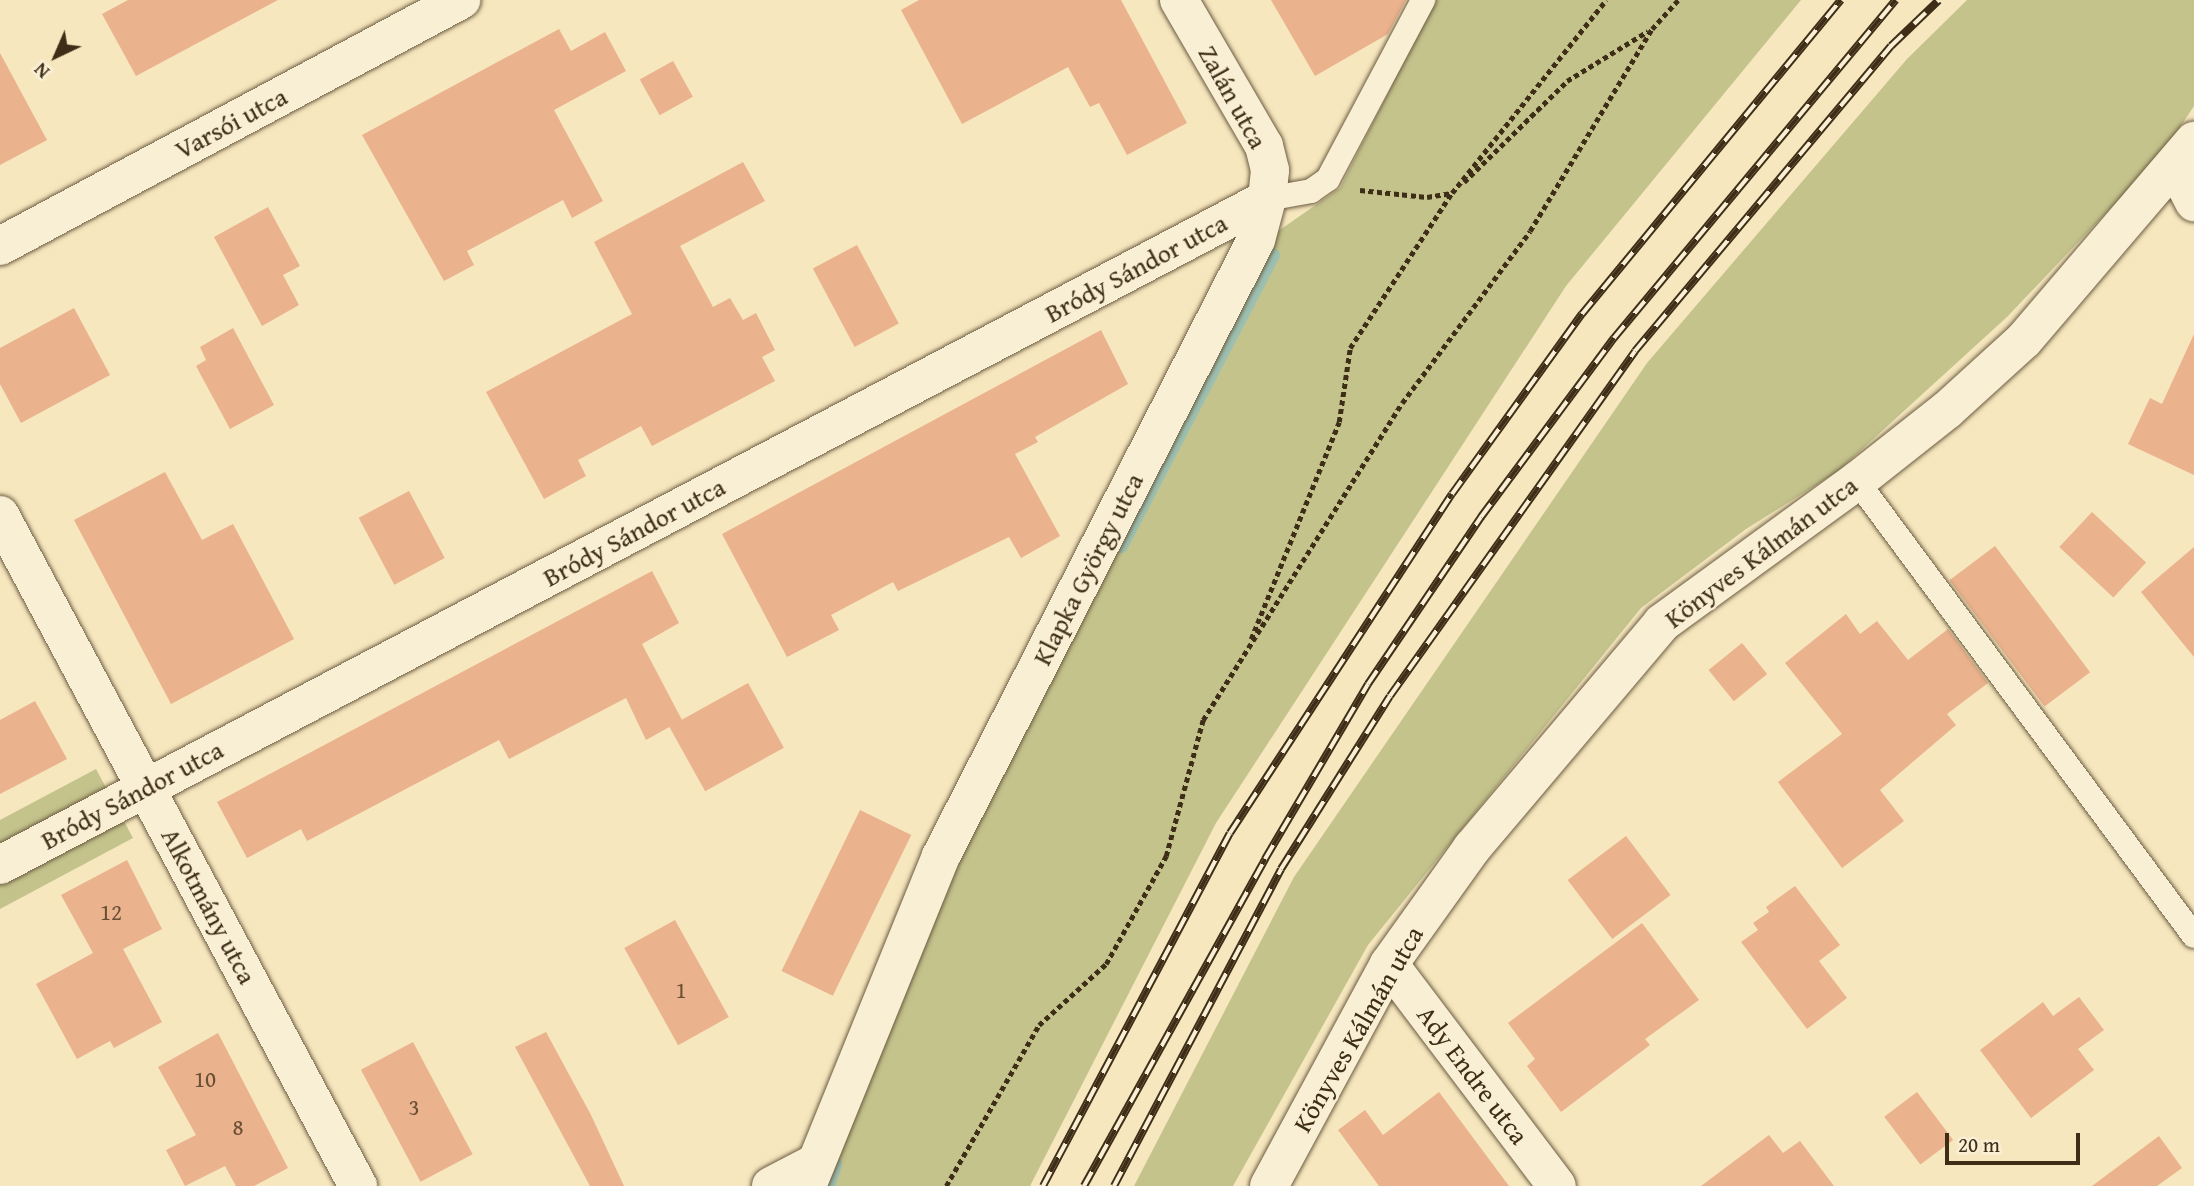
<!DOCTYPE html>
<meta charset="utf-8">
<style>
body{margin:0}
#map{position:relative;width:2194px;height:1186px;overflow:hidden;background:#f6e7be;font-family:"Gentium Book Plus",serif}
div>[style]{position:absolute}
.green>*{inset:0;background:#c4c38c}
.stream>*{height:14px;margin:-7px;padding:0 7px;transform-origin:7px;border-radius:7px;background:#9dc0b1}
.building>*{inset:0;background:#eab28d;transform-origin:0 0}
.path>*{height:4.5px;margin-top:-2.25px;transform-origin:0;background:repeating-linear-gradient(90deg,#3e2e17 0 5px,transparent 0 8.5px)}
.roads{filter:drop-shadow(0 0 2px #6c5c41) drop-shadow(0 0 2px #6c5c41)}
.service>*{height:24px;margin:-12px;padding:0 12px;transform-origin:12px;border-radius:12px;background:#f9efd5}
.minor>*{height:38px;margin:-19px;padding:0 19px;transform-origin:19px;border-radius:19px;background:#f9efd5}
.rail>*{height:8px;margin-top:-4px;transform-origin:0;background:repeating-linear-gradient(90deg,#f9efd5 0 16px,#3e2e17 0 32px);box-sizing:border-box;border-block:2px solid #3e2e17}
span{translate:-50% -50%;white-space:nowrap;text-align:center;line-height:1.15;-webkit-text-stroke:5px #f9efd5;paint-order:stroke}
.number-label{font-size:23px;color:#694f34}
.number-label span{-webkit-text-stroke-width:0}
.street-label{font-size:26px;color:#3e2e17}
.north{position:absolute;left:21px;top:21px;width:70px;height:70px;-webkit-text-stroke:5px #f9efd5;paint-order:stroke;rotate:224deg;font-size:19px;font-weight:700;line-height:28px;text-align:center;color:#3e2e17}
.north::after{content:'';display:block;margin:auto;width:24px;height:32px;background:#3e2e17;clip-path:polygon(50% 0,100% 100%,50% 72%,0 100%)}
.scale{position:absolute;left:1945px;top:1133px;width:135px;height:32px;box-sizing:border-box;border:4px solid #3e2e17;border-top:0;padding-left:9px;font-size:21px;line-height:24px;white-space:nowrap;color:#3e2e17;-webkit-text-stroke:5px #f9efd5;paint-order:stroke}
</style>
<div id="map">
<div class="green">
<div style="clip-path:polygon(1435px 0,1801px 0,1566px 286px,1216px 823px,1030px 1186px,824px 1186px,952px 856px,1274px 234px,1340px 188px)"></div>
<div style="clip-path:polygon(1967px 0,2194px 0,2194px 106px,2163px 153px,2007px 317px,1837px 472px,1746px 529px,1641px 608px,1368px 945px,1233px 1186px,1134px 1186px,1294px 877px,1647px 363px,1907px 59px)"></div>
<div style="clip-path:polygon(96px 769px,133px 838px,0 909px,0 820px)"></div>
</div>
<div class="stream">
<div style="left:1121px;top:546px;width:328px;rotate:-62.4deg"></div>
<div style="left:828px;top:1186px;width:23px;rotate:-72deg"></div>
</div>
<div class="building">
<div style="clip-path:polygon(128px 0,278px 0,136px 76px,102px 14px)"></div>
<div style="clip-path:polygon(919px 0,1121px 0,1187px 123px,1127px 155px,1099px 103px,1090px 107px,1068px 67px,962px 124px,901px 10px)"></div>
<div style="clip-path:polygon(1271px 0,1406px 0,1388px 34px,1315px 76px)"></div>
<div style="clip-path:polygon(559px 29px,571px 51px,605px 32px,626px 71px,554px 110px,603px 201px,572px 218px,563px 200px,467px 251px,474px 265px,444px 281px,362px 135px)"></div>
<div style="clip-path:polygon(0 53px,47px 140px,0 165px)"></div>
<div style="left:673px;top:61px;width:41px;height:38px;rotate:61deg"></div>
<div style="clip-path:polygon(743px 162px,765px 201px,680px 246px,713px 307px,730px 298px,743px 320px,756px 313px,775px 350px,762px 357px,775px 381px,652px 446px,641px 426px,578px 460px,586px 476px,544px 499px,486px 392px,632px 314px,594px 242px)"></div>
<div style="clip-path:polygon(268px 207px,300px 266px,283px 275px,299px 305px,262px 326px,214px 237px)"></div>
<div style="left:857px;top:245px;width:89px;height:50px;rotate:62deg"></div>
<div style="clip-path:polygon(74px 308px,110px 375px,21px 423px,0 384px,0 348px)"></div>
<div style="clip-path:polygon(233px 328px,274px 405px,230px 429px,196px 366px,206px 360px,200px 347px)"></div>
<div style="clip-path:polygon(1101px 330px,1128px 384px,1035px 437px,1038px 442px,1015px 454px,1060px 536px,1021px 558px,1009px 537px,898px 591px,893px 582px,831px 615px,839px 630px,787px 657px,722px 534px)"></div>
<div style="clip-path:polygon(2194px 334px,2194px 475px,2128px 444px,2150px 398px,2162px 404px)"></div>
<div style="clip-path:polygon(165px 472px,202px 540px,233px 524px,294px 639px,171px 704px,74px 520px)"></div>
<div style="left:409px;top:491px;width:76px;height:57px;rotate:62deg"></div>
<div style="left:2092px;top:512px;width:74px;height:48px;rotate:43deg"></div>
<div style="left:1995px;top:546px;width:158px;height:57px;rotate:53deg"></div>
<div style="clip-path:polygon(2194px 547px,2194px 657px,2141px 592px)"></div>
<div style="clip-path:polygon(652px 571px,679px 623px,642px 644px,682px 720px,646px 740px,626px 698px,509px 759px,499px 740px,307px 841px,301px 829px,247px 858px,217px 802px)"></div>
<div style="clip-path:polygon(1846px 614px,1860px 634px,1877px 621px,1908px 660px,1948px 629px,1988px 683px,1947px 714px,1956px 725px,1880px 790px,1904px 821px,1842px 868px,1778px 782px,1842px 734px,1785px 663px)"></div>
<div style="left:1742px;top:643px;width:40px;height:43px;rotate:51deg"></div>
<div style="left:748px;top:683px;width:74px;height:90px;rotate:61deg"></div>
<div style="clip-path:polygon(35px 701px,67px 759px,0 794px,0 720px)"></div>
<div style="left:860px;top:810px;width:57px;height:179px;rotate:26deg"></div>
<div style="left:1626px;top:836px;width:74px;height:73px;rotate:53deg"></div>
<div style="clip-path:polygon(127px 860px,162px 929px,123px 949px,162px 1022px,114px 1048px,110px 1041px,77px 1059px,36px 984px,93px 953px,61px 895px)"></div>
<div style="clip-path:polygon(1795px 886px,1840px 945px,1819px 961px,1847px 998px,1807px 1029px,1741px 942px,1758px 930px,1753px 923px,1769px 912px,1766px 907px)"></div>
<div style="left:675px;top:920px;width:111px;height:58px;rotate:61deg"></div>
<div style="clip-path:polygon(1642px 923px,1699px 1000px,1645px 1039px,1650px 1045px,1561px 1112px,1527px 1066px,1535px 1059px,1508px 1023px)"></div>
<div style="clip-path:polygon(2079px 997px,2104px 1030px,2078px 1049px,2094px 1070px,2031px 1118px,1980px 1050px,2043px 1002px,2053px 1016px)"></div>
<div style="clip-path:polygon(546px 1032px,591px 1115px,624px 1186px,590px 1186px,515px 1047px)"></div>
<div style="clip-path:polygon(218px 1033px,288px 1168px,254px 1186px,236px 1186px,225px 1166px,185px 1186px,166px 1150px,196px 1135px,158px 1067px)"></div>
<div style="left:413px;top:1042px;width:127px;height:59px;rotate:62deg"></div>
<div style="clip-path:polygon(1439px 1092px,1509px 1186px,1379px 1186px,1338px 1130px,1365px 1110px,1383px 1135px)"></div>
<div style="left:1917px;top:1092px;width:60px;height:41px;rotate:53deg"></div>
<div style="clip-path:polygon(1769px 1135px,1783px 1153px,1800px 1141px,1834px 1186px,1701px 1186px)"></div>
<div style="clip-path:polygon(2159px 1136px,2182px 1168px,2157px 1186px,2092px 1186px)"></div>
</div>
<div class="path">
<div style="left:1464px;top:182px;width:144px;rotate:-44.4deg"></div>
<div style="left:1567px;top:81px;width:95px;rotate:-31.7deg"></div>
<div style="left:1360px;top:190px;width:67px;rotate:6deg"></div>
<div style="left:1427px;top:197px;width:25px;rotate:-9deg"></div>
<div style="left:1251px;top:639px;width:234px;rotate:-67.9deg"></div>
<div style="left:1339px;top:422px;width:75px;rotate:-81.5deg"></div>
<div style="left:1350px;top:348px;width:186px;rotate:-56.7deg"></div>
<div style="left:1452px;top:193px;width:247px;rotate:-51.4deg"></div>
<div style="left:946px;top:1186px;width:186px;rotate:-60deg"></div>
<div style="left:1039px;top:1025px;width:91px;rotate:-42.3deg"></div>
<div style="left:1106px;top:964px;width:124px;rotate:-60.9deg"></div>
<div style="left:1166px;top:856px;width:141px;rotate:-74.8deg"></div>
<div style="left:1203px;top:720px;width:374px;rotate:-57.9deg"></div>
<div style="left:1402px;top:403px;width:214px;rotate:-53.3deg"></div>
<div style="left:1530px;top:231px;width:236px;rotate:-58.9deg"></div>
<div style="left:1652px;top:29px;width:39px;rotate:-48deg"></div>
</div>
<div class="roads">
<div class="service">
<div style="left:1267px;top:199px;width:45px;rotate:-10.3deg"></div>
<div style="left:1311px;top:191px;width:21px;rotate:-35deg"></div>
<div style="left:1328px;top:179px;width:203px;rotate:-62deg"></div>
<div style="left:1857px;top:481px;width:566px;rotate:53.47deg"></div>
</div>
<div class="minor">
<div style="left:2175px;top:165px;width:42px;rotate:62.8deg"></div>
<div style="left:0;top:246px;width:523px;rotate:-28.09deg"></div>
<div style="left:0;top:515px;width:761px;rotate:61.92deg"></div>
<div style="left:0;top:865px;width:1431px;rotate:-27.73deg"></div>
<div style="left:1389px;top:964px;width:278px;rotate:52.9deg"></div>
<div style="left:771px;top:1186px;width:47px;rotate:-27.6deg"></div>
<div style="left:807px;top:1186px;width:356px;rotate:-67.9deg"></div>
<div style="left:941px;top:856px;width:692px;rotate:-62.92deg"></div>
<div style="left:1256px;top:240px;width:42px;rotate:-75deg"></div>
<div style="left:1267px;top:199px;width:29px;rotate:-84deg"></div>
<div style="left:1270px;top:170px;width:25px;rotate:-104deg"></div>
<div style="left:1264px;top:146px;width:169px;rotate:-120.2deg"></div>
<div style="left:1269px;top:1186px;width:252px;rotate:-61.6deg"></div>
<div style="left:1389px;top:964px;width:143px;rotate:-54.4deg"></div>
<div style="left:1472px;top:848px;width:294px;rotate:-49.8deg"></div>
<div style="left:1662px;top:623px;width:241px;rotate:-36.1deg"></div>
<div style="left:1857px;top:481px;width:115px;rotate:-38.3deg"></div>
<div style="left:1947px;top:410px;width:104px;rotate:-42.3deg"></div>
<div style="left:2024px;top:340px;width:262px;rotate:-49.5deg"></div>
</div>
</div>
<div class="rail">
<div style="left:1043px;top:1186px;width:399px;rotate:-62.1deg"></div>
<div style="left:1230px;top:833px;width:405px;rotate:-56.8deg"></div>
<div style="left:1452px;top:494px;width:222px;rotate:-54.2deg"></div>
<div style="left:1582px;top:314px;width:407px;rotate:-50.5deg"></div>
<div style="left:1084px;top:1186px;width:374px;rotate:-61deg"></div>
<div style="left:1265px;top:859px;width:203px;rotate:-59.5deg"></div>
<div style="left:1368px;top:684px;width:202px;rotate:-55.9deg"></div>
<div style="left:1481px;top:517px;width:223px;rotate:-53.4deg"></div>
<div style="left:1614px;top:338px;width:440px;rotate:-50.2deg"></div>
<div style="left:1114px;top:1186px;width:358px;rotate:-62.2deg"></div>
<div style="left:1281px;top:869px;width:204px;rotate:-57.8deg"></div>
<div style="left:1390px;top:696px;width:423px;rotate:-54.6deg"></div>
<div style="left:1635px;top:351px;width:398px;rotate:-50deg"></div>
<div style="left:1891px;top:46px;width:66px;rotate:-43.8deg"></div>
</div>
<div class="number-label">
<span style="left:111px;top:912px">12</span>
<span style="left:681px;top:990px">1</span>
<span style="left:205px;top:1079px">10</span>
<span style="left:414px;top:1107px">3</span>
<span style="left:238px;top:1127px">8</span>
</div>
<div class="street-label">
<span style="left:1233px;top:97px;rotate:61deg">Zalán utca</span>
<span style="left:231px;top:123px;rotate:-28deg">Varsói utca</span>
<span style="left:1136px;top:268px;rotate:-28deg">Bródy Sándor utca</span>
<span style="left:634px;top:532px;rotate:-28deg">Bródy Sándor utca</span>
<span style="left:1761px;top:552px;rotate:-37deg">Könyves Kálmán utca</span>
<span style="left:1088px;top:569px;rotate:-63deg">Klapka György utca</span>
<span style="left:132px;top:795px;rotate:-28deg">Bródy Sándor utca</span>
<span style="left:209px;top:906px;rotate:62deg">Alkotmány utca</span>
<span style="left:1358px;top:1029px;rotate:-60deg">Könyves Kálmán utca</span>
<span style="left:1473px;top:1075px;rotate:53deg">Ady Endre utca</span>
</div>
<div class="north">N</div>
<div class="scale">20 m</div>
</div>
